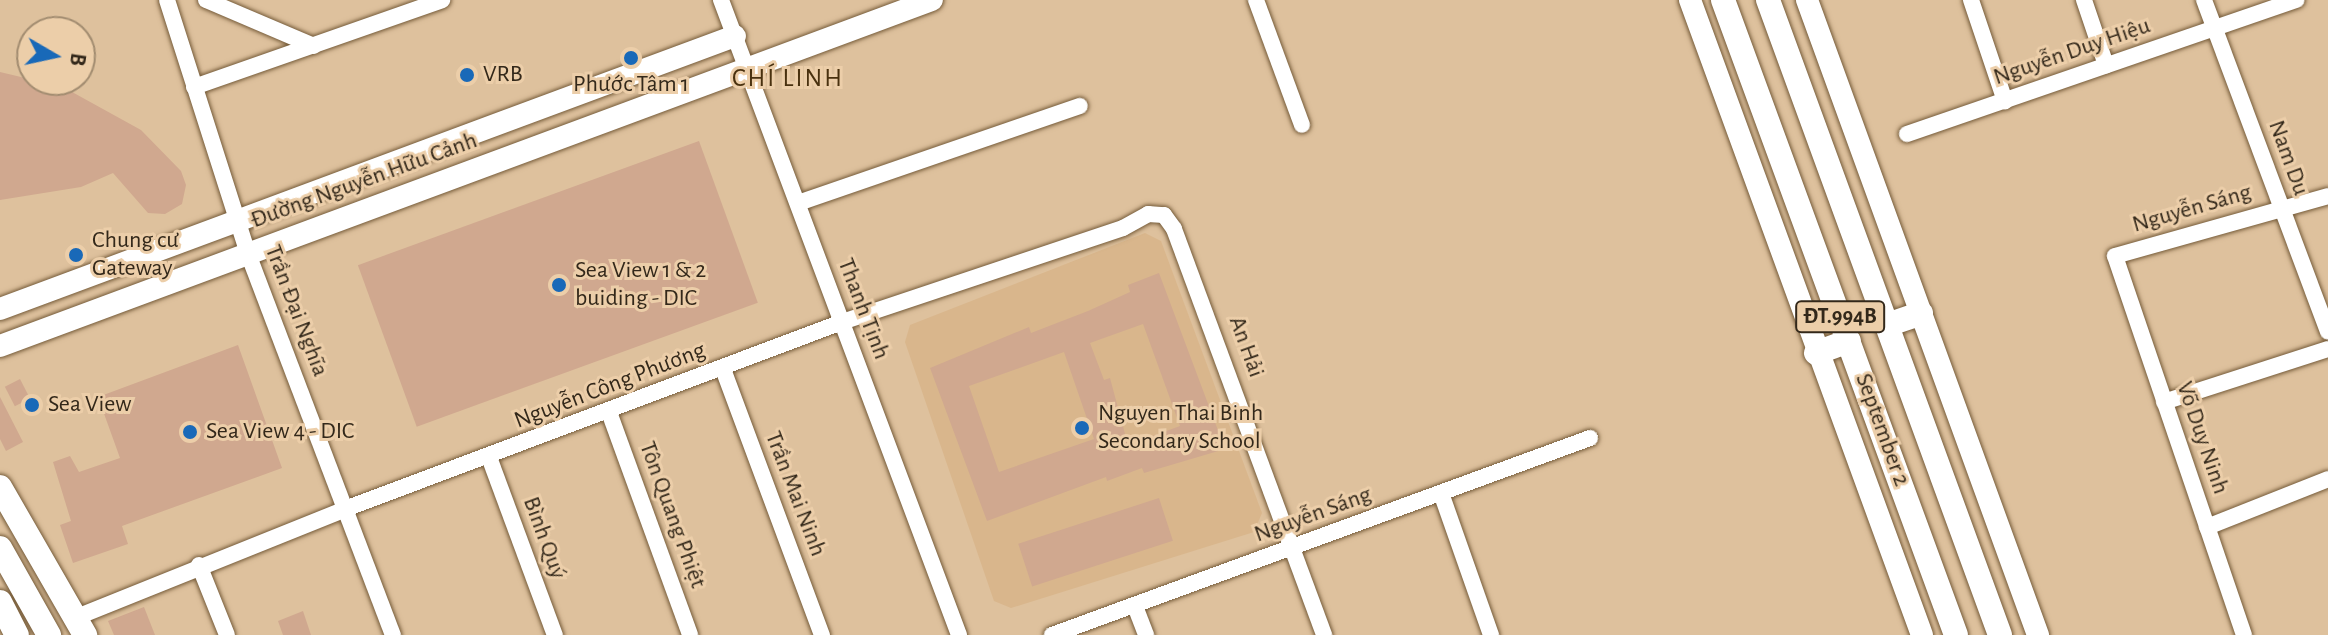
<!DOCTYPE html>
<meta charset="utf-8">
<style>
body{margin:0}
#map{position:relative;width:2328px;height:635px;overflow:hidden;background:#dec19d;font-family:"Alegreya Sans",sans-serif}
div>[style]{position:absolute}
.built>*{inset:0;background:#d9b68c}
.building>*{inset:0;background:#d0a88f;transform-origin:0 0}
.roads{filter:drop-shadow(0 0 2px #755b39) drop-shadow(0 0 2px #755b39)}
.minor>*{height:16px;margin:-8px;padding:0 8px;transform-origin:8px;border-radius:8px;background:#fff}
.secondary>*{height:22px;margin:-11px;padding:0 11px;transform-origin:11px;border-radius:11px;background:#fff}
.primary>*{height:24px;margin:-12px;padding:0 12px;transform-origin:12px;border-radius:12px;background:#fff}
.dots>*{width:22px;height:22px;translate:-50% -50%;box-sizing:border-box;border:4px solid #eccea9;border-radius:50%}
span{translate:-50% -50%;white-space:nowrap;text-align:center;line-height:1.15;-webkit-text-stroke:6px #eccea9;paint-order:stroke}
.shield-label span{padding:2px 6px;background:#eccea9;border:2px solid;border-radius:6px;-webkit-text-stroke-width:0}
.shield-label{font-size:22px;color:#33281a;font-weight:700}
.street-label{font-size:24px;color:#33281a}
.poi-label{font-size:24px;color:#33281a}
.left{translate:0 -50%;text-align:left}
.neighbourhood-label{font-size:26px;color:#49310f;letter-spacing:2px}
.north{position:absolute;left:16px;top:16px;width:80px;height:80px;box-sizing:border-box;background:#eccea9;border:2px solid #a28c70;border-radius:50%;rotate:99deg;font-size:22px;font-weight:700;line-height:32px;text-align:center;color:#33281a}
.north::after{content:'';display:block;margin:auto;width:28px;height:36px;background:#1969b8;clip-path:polygon(50% 0,100% 100%,50% 72%,0 100%)}
</style>
<div id="map">
<div class="built">
<div style="clip-path:polygon(1145px 233px,1161px 241px,1262px 513px,1254px 532px,1011px 608px,994px 601px,905px 342px,910px 325px)"></div>
</div>
<div class="building">
<div style="clip-path:polygon(0 72px,63px 87px,141px 130px,181px 171px,186px 185px,182px 204px,165px 214px,148px 213px,113px 173px,81px 187px,0 200px)"></div>
<div style="left:699px;top:141px;width:172px;height:363px;rotate:70deg"></div>
<div style="clip-path:polygon(evenodd,1159px 273px,1225px 449px,1144px 473px,1142px 468px,1107px 481px,1106px 477px,987px 521px,930px 368px,1029px 327px,1031px 333px,1088px 311px,1130px 292px,1128px 285px,1159px 273px,1143px 324px,1180px 426px,1128px 445px,1110px 378px,1104px 380px,1090px 343px,1143px 324px,1159px 273px,1064px 352px,1094px 439px,999px 472px,969px 386px,1064px 352px)"></div>
<div style="clip-path:polygon(238px 345px,282px 468px,122px 526px,128px 544px,73px 563px,60px 525px,71px 521px,53px 462px,70px 456px,79px 472px,120px 458px,98px 397px)"></div>
<div style="left:20px;top:379px;width:22px;height:17px;rotate:63deg"></div>
<div style="clip-path:polygon(0 397px,23px 442px,6px 451px,0 439px)"></div>
<div style="left:1159px;top:498px;width:45px;height:148px;rotate:72deg"></div>
<div style="clip-path:polygon(144px 607px,155px 635px,114px 635px,108px 621px)"></div>
<div style="clip-path:polygon(303px 611px,311px 635px,283px 635px,278px 621px)"></div>
</div>
<div class="roads">
<div class="minor">
<div style="left:167px;top:0;width:263px;rotate:72.3deg"></div>
<div style="left:247px;top:251px;width:411px;rotate:69.2deg"></div>
<div style="left:206px;top:0;width:117px;rotate:23.1deg"></div>
<div style="left:721px;top:0;width:678px;rotate:69.45deg"></div>
<div style="left:1256px;top:0;width:133px;rotate:69.8deg"></div>
<div style="left:1971px;top:0;width:107px;rotate:71.4deg"></div>
<div style="left:2084px;top:0;width:69px;rotate:71.3deg"></div>
<div style="left:2204px;top:0;width:354px;rotate:69.5deg"></div>
<div style="left:194px;top:87px;width:263px;rotate:-19.3deg"></div>
<div style="left:1907px;top:134px;width:412px;rotate:-19deg"></div>
<div style="left:798px;top:203px;width:298px;rotate:-19deg"></div>
<div style="left:723px;top:369px;width:284px;rotate:69.6deg"></div>
<div style="left:2164px;top:402px;width:172px;rotate:-17.9deg"></div>
<div style="left:609px;top:412px;width:237px;rotate:70deg"></div>
<div style="left:489px;top:457px;width:190px;rotate:69.7deg"></div>
<div style="left:1441px;top:493px;width:151px;rotate:70.6deg"></div>
<div style="left:2207px;top:527px;width:130px;rotate:-21.6deg"></div>
<div style="left:199px;top:565px;width:75px;rotate:68.2deg"></div>
<div style="left:1135px;top:606px;width:31px;rotate:69deg"></div>
<div style="left:77px;top:617px;width:289px;rotate:-21.9deg"></div>
<div style="left:345px;top:509px;width:531px;rotate:-20.62deg"></div>
<div style="left:842px;top:322px;width:296px;rotate:-18.5deg"></div>
<div style="left:1123px;top:228px;width:29px;rotate:-29deg"></div>
<div style="left:1148px;top:214px;width:16px;rotate:4deg"></div>
<div style="left:1164px;top:215px;width:17px;rotate:54deg"></div>
<div style="left:1174px;top:229px;width:433px;rotate:69.7deg"></div>
<div style="left:1052px;top:635px;width:573px;rotate:-20.11deg"></div>
<div style="left:2244px;top:635px;width:400px;rotate:-108.8deg"></div>
<div style="left:2115px;top:256px;width:221px;rotate:-15.7deg"></div>
</div>
<div class="secondary">
<div style="left:1690px;top:0;width:676px;rotate:69.93deg"></div>
<div style="left:1807px;top:0;width:676px;rotate:70.01deg"></div>
<div style="left:0;top:309px;width:784px;rotate:-20.38deg"></div>
<div style="left:0;top:346px;width:994px;rotate:-20.37deg"></div>
</div>
<div class="primary">
<div style="left:1723px;top:0;width:676px;rotate:69.85deg"></div>
<div style="left:1768px;top:0;width:676px;rotate:69.93deg"></div>
<div style="left:1887px;top:325px;width:36px;rotate:-19deg"></div>
<div style="left:1816px;top:353px;width:35px;rotate:-20deg"></div>
<div style="left:0;top:487px;width:171px;rotate:60.1deg"></div>
<div style="left:0;top:548px;width:100px;rotate:60.6deg"></div>
<div style="left:0;top:602px;width:37px;rotate:63deg"></div>
</div>
</div>
<div class="dots">
<div style="left:631px;top:58px;background:#1969b8"></div>
<div style="left:467px;top:75px;background:#1969b8"></div>
<div style="left:76px;top:255px;background:#1969b8"></div>
<div style="left:559px;top:285px;background:#1969b8"></div>
<div style="left:32px;top:405px;background:#1969b8"></div>
<div style="left:1082px;top:428px;background:#1969b8"></div>
<div style="left:190px;top:432px;background:#1969b8"></div>
</div>
<div class="shield-label">
<span style="left:1840px;top:317px">ĐT.994B</span>
</div>
<div class="street-label">
<span style="left:2072px;top:52px;rotate:-19deg">Nguyễn Duy Hiệu</span>
<span style="left:2288px;top:158px;rotate:70deg">Nam Du</span>
<span style="left:364px;top:181px;rotate:-20deg">Đường Nguyễn Hữu Cảnh</span>
<span style="left:2192px;top:209px;rotate:-16deg">Nguyễn Sáng</span>
<span style="left:863px;top:309px;rotate:69deg">Thanh Tịnh</span>
<span style="left:296px;top:311px;rotate:69deg">Trần Đại Nghĩa</span>
<span style="left:1246px;top:347px;rotate:70deg">An Hải</span>
<span style="left:610px;top:386px;rotate:-21deg">Nguyễn Công Phương</span>
<span style="left:1882px;top:430px;rotate:70deg">September 2</span>
<span style="left:2202px;top:438px;rotate:71deg">Võ Duy Ninh</span>
<span style="left:795px;top:494px;rotate:69deg">Trần Mai Ninh</span>
<span style="left:672px;top:515px;rotate:70deg">Tôn Quang Phiệt</span>
<span style="left:1313px;top:515px;rotate:-20deg">Nguyễn Sáng</span>
<span style="left:544px;top:538px;rotate:70deg">Bình Quý</span>
</div>
<div class="poi-label">
<span class="left" style="left:483px;top:75px">VRB</span>
<span style="left:631px;top:85px">Phước Tâm 1</span>
<span class="left" style="left:92px;top:255px">Chung cư<br>Gateway</span>
<span class="left" style="left:575px;top:285px">Sea View 1 &amp; 2<br>buiding - DIC</span>
<span class="left" style="left:48px;top:405px">Sea View</span>
<span class="left" style="left:1098px;top:428px">Nguyen Thai Binh<br>Secondary School</span>
<span class="left" style="left:206px;top:432px">Sea View 4 - DIC</span>
</div>
<div class="neighbourhood-label">
<span style="left:788px;top:79px">CHÍ LINH</span>
</div>
<div class="north">B</div>
</div>
